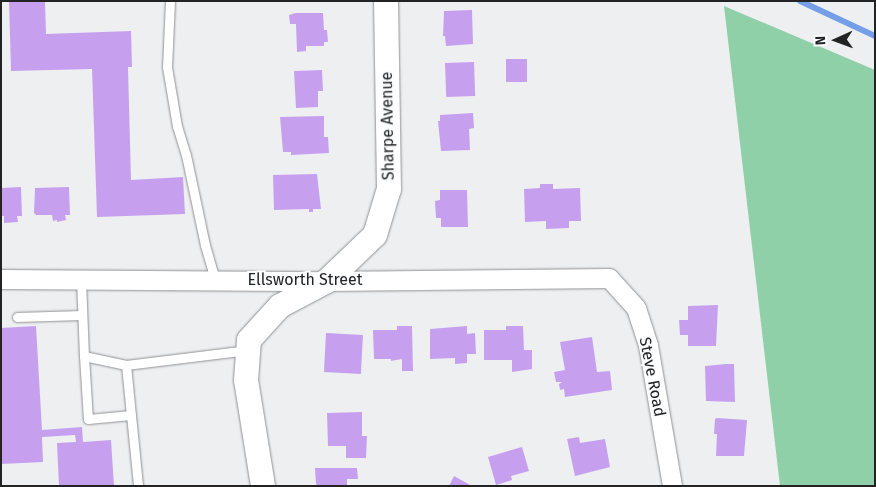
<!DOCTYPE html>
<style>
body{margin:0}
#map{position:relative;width:876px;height:487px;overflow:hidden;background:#eeeff1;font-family:"Fira Sans",sans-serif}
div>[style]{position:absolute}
.green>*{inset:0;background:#90d0a8}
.stream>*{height:6px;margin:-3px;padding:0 3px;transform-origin:3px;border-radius:3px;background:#749fe8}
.building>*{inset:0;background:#c6a0ef;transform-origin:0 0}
.roads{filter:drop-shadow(0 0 1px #909193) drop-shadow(0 0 1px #909193)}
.service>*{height:9px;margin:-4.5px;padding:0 4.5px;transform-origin:4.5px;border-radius:4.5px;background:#fff}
.minor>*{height:19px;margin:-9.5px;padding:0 9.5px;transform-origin:9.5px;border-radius:9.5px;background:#fff}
.tertiary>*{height:24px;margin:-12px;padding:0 12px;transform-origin:12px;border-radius:12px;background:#fff}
span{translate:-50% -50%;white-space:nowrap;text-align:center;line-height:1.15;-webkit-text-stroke:4px #fbfcff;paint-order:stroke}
.street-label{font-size:16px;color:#232324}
.frame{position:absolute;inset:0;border:2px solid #232324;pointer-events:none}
.north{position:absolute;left:811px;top:15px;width:50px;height:50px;-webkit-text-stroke:4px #fbfcff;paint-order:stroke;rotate:268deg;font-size:14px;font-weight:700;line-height:20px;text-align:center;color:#232324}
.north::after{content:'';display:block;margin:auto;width:18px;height:22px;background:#232324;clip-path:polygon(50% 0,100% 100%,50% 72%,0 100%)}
</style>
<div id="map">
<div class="green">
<div style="clip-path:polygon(724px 6px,875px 70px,875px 486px,780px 486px)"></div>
</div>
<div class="stream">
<div style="left:800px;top:1px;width:83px;rotate:25deg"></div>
</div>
<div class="building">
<div style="clip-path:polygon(9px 1px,45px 1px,46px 34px,131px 31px,132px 67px,128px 67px,131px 180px,183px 177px,185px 214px,97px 217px,92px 69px,11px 71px)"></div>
<div style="clip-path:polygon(472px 10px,473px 44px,446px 46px,445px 36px,443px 36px,444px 11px)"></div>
<div style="clip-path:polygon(296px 13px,323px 13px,324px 30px,327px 30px,328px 42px,324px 42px,324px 46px,306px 46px,306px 51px,297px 52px,296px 24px,290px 24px,289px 15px)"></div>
<div style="left:506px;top:59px;width:21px;height:23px"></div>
<div style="left:474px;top:62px;width:34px;height:29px;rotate:88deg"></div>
<div style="clip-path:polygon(322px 70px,323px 91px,318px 91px,318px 107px,296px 108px,294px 71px)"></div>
<div style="clip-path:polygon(473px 113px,474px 128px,469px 129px,470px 150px,441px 151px,438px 121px,440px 121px,440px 115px)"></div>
<div style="clip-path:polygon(324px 116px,324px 137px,328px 137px,329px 153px,291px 155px,291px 152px,283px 152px,280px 117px)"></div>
<div style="clip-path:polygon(317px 174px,321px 209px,313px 209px,313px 212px,309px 212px,309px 209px,274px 210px,273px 175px)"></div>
<div style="clip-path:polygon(540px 184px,553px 184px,553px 189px,580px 188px,581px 221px,569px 221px,569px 228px,546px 229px,546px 221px,525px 222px,524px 189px,540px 188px)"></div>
<div style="clip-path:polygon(21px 187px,22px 216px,17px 216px,18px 222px,4px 223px,4px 216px,1px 216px,1px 188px)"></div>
<div style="clip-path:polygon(69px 187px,70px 215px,65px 215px,66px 220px,57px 222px,57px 220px,53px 221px,52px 215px,36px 215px,34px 213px,35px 188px)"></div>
<div style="clip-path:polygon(440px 190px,467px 190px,468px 227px,441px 227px,441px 218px,436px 218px,435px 201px,440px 200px)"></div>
<div style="clip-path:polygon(718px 305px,716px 346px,688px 346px,688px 335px,680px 335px,679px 320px,688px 320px,688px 306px)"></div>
<div style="clip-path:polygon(36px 326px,42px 430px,82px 427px,83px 442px,111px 440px,114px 486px,59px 486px,57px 443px,76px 442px,75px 435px,42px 437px,43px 462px,1px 464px,1px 328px)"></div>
<div style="clip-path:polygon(397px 326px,412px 326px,413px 371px,402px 371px,402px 359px,391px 361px,391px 359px,374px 359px,373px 330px,397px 330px)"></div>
<div style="clip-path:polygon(467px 326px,467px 334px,475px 333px,476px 354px,467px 354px,467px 363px,455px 364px,455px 358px,430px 359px,430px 329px)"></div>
<div style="clip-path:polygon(506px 326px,523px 326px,524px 350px,532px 350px,532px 369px,512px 372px,512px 360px,484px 360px,484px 330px,506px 330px)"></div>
<div style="left:326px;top:333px;width:37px;height:39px;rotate:3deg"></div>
<div style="clip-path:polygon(592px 337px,597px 372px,610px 371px,612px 390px,565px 397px,564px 389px,560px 390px,559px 384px,562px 382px,556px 382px,554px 372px,565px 370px,560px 342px)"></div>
<div style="clip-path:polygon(726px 364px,734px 364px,735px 402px,706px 401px,705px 366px)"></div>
<div style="clip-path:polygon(362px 412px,362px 436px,367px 436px,366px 458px,346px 458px,346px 446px,328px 446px,327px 413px)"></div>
<div style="clip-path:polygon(717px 418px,747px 420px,744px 456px,716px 456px,717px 434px,714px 434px,715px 419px)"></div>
<div style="clip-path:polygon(579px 437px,580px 443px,605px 439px,610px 467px,575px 476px,567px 439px)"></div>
<div style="clip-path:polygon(522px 447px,529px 471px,511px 476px,512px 480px,496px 485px,488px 457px)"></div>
<div style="clip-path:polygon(315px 468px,357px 468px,358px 479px,347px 479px,347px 486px,318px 486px,316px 484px)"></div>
<div style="clip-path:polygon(454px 476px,472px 486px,449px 486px)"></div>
</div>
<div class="roads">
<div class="service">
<div style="left:170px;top:1px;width:66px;rotate:92.6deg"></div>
<div style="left:167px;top:67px;width:60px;rotate:80.4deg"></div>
<div style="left:177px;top:126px;width:30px;rotate:73deg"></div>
<div style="left:186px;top:155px;width:92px;rotate:78.1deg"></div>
<div style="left:205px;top:245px;width:36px;rotate:74deg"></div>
<div style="left:81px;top:279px;width:77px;rotate:87.8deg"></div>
<div style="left:84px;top:356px;width:43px;rotate:12.1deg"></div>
<div style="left:126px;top:365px;width:123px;rotate:-7deg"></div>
<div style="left:17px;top:317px;width:65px;rotate:-1.8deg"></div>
<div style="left:84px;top:356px;width:63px;rotate:86.4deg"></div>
<div style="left:88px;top:419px;width:43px;rotate:-5.3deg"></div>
<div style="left:126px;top:365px;width:122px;rotate:84.3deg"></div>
</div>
<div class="minor">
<div style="left:1px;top:279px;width:326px;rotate:0.4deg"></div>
<div style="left:327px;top:281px;width:282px;rotate:-0.6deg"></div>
<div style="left:609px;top:278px;width:40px;rotate:48deg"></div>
<div style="left:636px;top:308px;width:39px;rotate:72deg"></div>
<div style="left:648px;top:345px;width:143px;rotate:80.3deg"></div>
</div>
<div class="tertiary">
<div style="left:263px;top:486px;width:107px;rotate:-99.1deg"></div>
<div style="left:246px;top:380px;width:40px;rotate:-85.7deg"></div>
<div style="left:249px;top:340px;width:46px;rotate:-47.6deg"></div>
<div style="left:280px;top:306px;width:53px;rotate:-28deg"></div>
<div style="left:327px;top:281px;width:66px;rotate:-43.8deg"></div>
<div style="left:375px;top:235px;width:48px;rotate:-73.1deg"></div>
<div style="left:389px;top:189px;width:188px;rotate:-90.9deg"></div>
</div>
</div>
<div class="street-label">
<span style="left:388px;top:126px;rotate:-91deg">Sharpe Avenue</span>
<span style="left:305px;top:280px">Ellsworth Street</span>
<span style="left:652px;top:377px;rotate:79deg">Steve Road</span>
</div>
<div class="frame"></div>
<div class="north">N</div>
</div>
